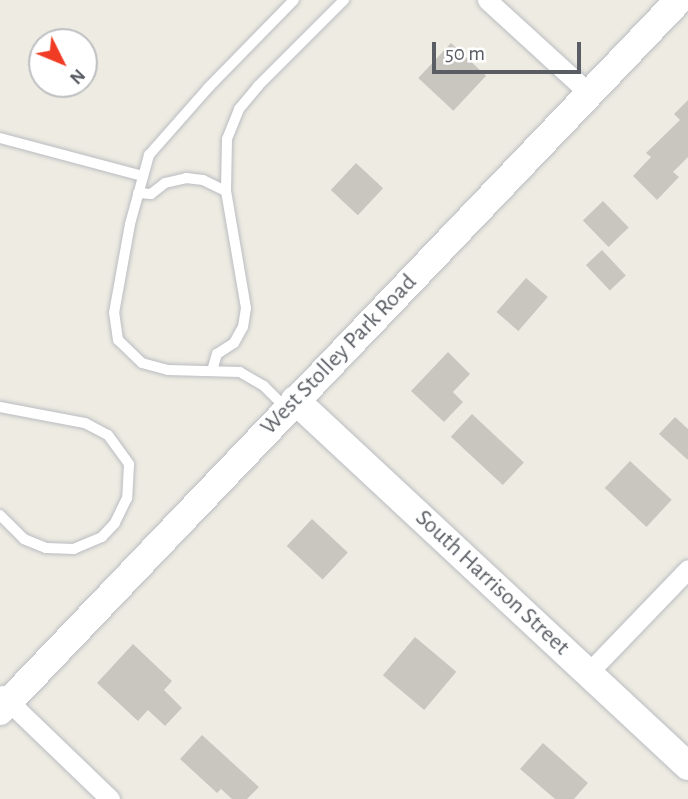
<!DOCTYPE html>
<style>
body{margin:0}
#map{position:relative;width:688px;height:799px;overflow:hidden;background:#eeece2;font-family:"Alegreya Sans",sans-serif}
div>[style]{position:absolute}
.building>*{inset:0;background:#c9c6bf;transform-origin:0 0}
.roads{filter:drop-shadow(0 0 2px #babcc2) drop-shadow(0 0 2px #babcc2)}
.lane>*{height:10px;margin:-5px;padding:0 5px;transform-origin:5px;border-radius:5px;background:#fff}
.street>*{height:19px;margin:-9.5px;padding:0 9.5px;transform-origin:9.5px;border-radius:9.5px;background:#fff}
.secondary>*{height:28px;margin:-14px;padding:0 14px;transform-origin:14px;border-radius:14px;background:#fff}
span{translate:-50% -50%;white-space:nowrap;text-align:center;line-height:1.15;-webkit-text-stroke:5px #fff;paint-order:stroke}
.street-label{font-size:24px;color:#5a5e64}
.north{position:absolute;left:28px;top:28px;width:70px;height:70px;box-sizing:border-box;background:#fff;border:2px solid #bdbfc1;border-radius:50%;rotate:133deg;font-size:19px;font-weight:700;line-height:28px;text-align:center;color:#5a5e64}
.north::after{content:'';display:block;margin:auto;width:24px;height:32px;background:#f13c25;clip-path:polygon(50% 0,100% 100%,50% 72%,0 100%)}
.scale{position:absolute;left:432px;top:42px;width:149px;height:32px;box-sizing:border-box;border:4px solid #5a5e64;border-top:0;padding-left:9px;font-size:21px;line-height:24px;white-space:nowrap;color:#5a5e64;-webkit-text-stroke:5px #fff;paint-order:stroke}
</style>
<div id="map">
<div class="building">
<div style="left:451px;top:43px;width:48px;height:48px;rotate:43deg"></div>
<div style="clip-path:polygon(688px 100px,688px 157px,673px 172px,679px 177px,657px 200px,633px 176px,651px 157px,646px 153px,680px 120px,674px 114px)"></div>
<div style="left:356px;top:163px;width:37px;height:37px;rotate:43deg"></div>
<div style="left:603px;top:201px;width:37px;height:28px;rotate:46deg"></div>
<div style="left:602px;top:250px;width:35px;height:22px;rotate:47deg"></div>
<div style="left:526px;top:278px;width:29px;height:45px;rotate:41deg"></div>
<div style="clip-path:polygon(448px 352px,470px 374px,453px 392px,463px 402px,444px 422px,411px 391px)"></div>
<div style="left:472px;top:414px;width:71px;height:31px;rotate:43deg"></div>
<div style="clip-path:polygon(675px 417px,688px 429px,688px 460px,659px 434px)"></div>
<div style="left:630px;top:461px;width:57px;height:37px;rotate:43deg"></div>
<div style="left:312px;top:519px;width:49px;height:37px;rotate:43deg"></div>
<div style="left:415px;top:637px;width:54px;height:50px;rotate:40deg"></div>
<div style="clip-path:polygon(133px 644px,172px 681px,164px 690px,182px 708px,165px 726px,148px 710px,138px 721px,97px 683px)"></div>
<div style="clip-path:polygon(202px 735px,259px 787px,247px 799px,232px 799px,221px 789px,217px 793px,180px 759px)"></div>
<div style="clip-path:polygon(543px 743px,588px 783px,574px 799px,555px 799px,520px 769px)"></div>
</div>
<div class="roads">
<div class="lane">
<div style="left:0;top:138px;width:148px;rotate:14.9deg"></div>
<div style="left:138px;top:193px;width:13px;rotate:4deg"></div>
<div style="left:151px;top:194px;width:18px;rotate:-38deg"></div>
<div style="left:165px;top:183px;width:22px;rotate:-13deg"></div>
<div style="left:186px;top:178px;width:17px;rotate:7deg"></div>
<div style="left:203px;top:180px;width:25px;rotate:26deg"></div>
<div style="left:212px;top:371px;width:18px;rotate:-74deg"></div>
<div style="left:217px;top:354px;width:20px;rotate:-33deg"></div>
<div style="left:234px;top:343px;width:18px;rotate:-61deg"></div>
<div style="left:243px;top:327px;width:19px;rotate:-81deg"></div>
<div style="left:246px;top:308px;width:119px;rotate:-99.7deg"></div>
<div style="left:226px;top:191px;width:52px;rotate:-88.9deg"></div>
<div style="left:227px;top:139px;width:32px;rotate:-68deg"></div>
<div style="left:239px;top:109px;width:30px;rotate:-50deg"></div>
<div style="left:258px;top:86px;width:122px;rotate:-45deg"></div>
<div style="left:0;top:407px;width:86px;rotate:10.7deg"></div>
<div style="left:85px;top:423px;width:26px;rotate:28deg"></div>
<div style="left:108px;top:435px;width:36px;rotate:54deg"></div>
<div style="left:129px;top:464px;width:34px;rotate:93deg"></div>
<div style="left:127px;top:498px;width:28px;rotate:116deg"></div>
<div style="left:115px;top:523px;width:19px;rotate:133deg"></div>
<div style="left:102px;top:537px;width:30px;rotate:157deg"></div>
<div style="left:74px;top:549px;width:28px;rotate:-178deg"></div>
<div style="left:46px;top:548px;width:24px;rotate:-158deg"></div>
<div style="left:24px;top:539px;width:34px;rotate:-135deg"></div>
<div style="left:287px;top:409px;width:33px;rotate:-135deg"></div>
<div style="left:264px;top:386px;width:28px;rotate:-150deg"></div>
<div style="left:240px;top:372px;width:72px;rotate:-178.4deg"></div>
<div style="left:168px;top:370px;width:27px;rotate:-165deg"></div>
<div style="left:142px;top:363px;width:33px;rotate:-136deg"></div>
<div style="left:118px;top:340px;width:27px;rotate:-98deg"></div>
<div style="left:114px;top:313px;width:90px;rotate:-79.8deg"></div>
<div style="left:130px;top:224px;width:72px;rotate:-74.6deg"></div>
<div style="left:149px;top:155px;width:89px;rotate:-48.6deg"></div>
<div style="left:208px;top:88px;width:123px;rotate:-45.7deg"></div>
</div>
<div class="street">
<div style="left:487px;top:0;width:139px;rotate:42.4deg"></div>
<div style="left:588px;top:673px;width:144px;rotate:-46.1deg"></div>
<div style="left:2px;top:695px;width:150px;rotate:43.9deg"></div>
</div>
<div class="secondary">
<div style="left:295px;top:400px;width:537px;rotate:42.96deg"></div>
<div style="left:0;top:711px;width:983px;rotate:-46.32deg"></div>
</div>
</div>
<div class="street-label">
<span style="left:339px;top:355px;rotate:-46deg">West Stolley Park Road</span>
<span style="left:492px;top:583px;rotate:43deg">South Harrison Street</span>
</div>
<div class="north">N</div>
<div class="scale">50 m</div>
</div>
